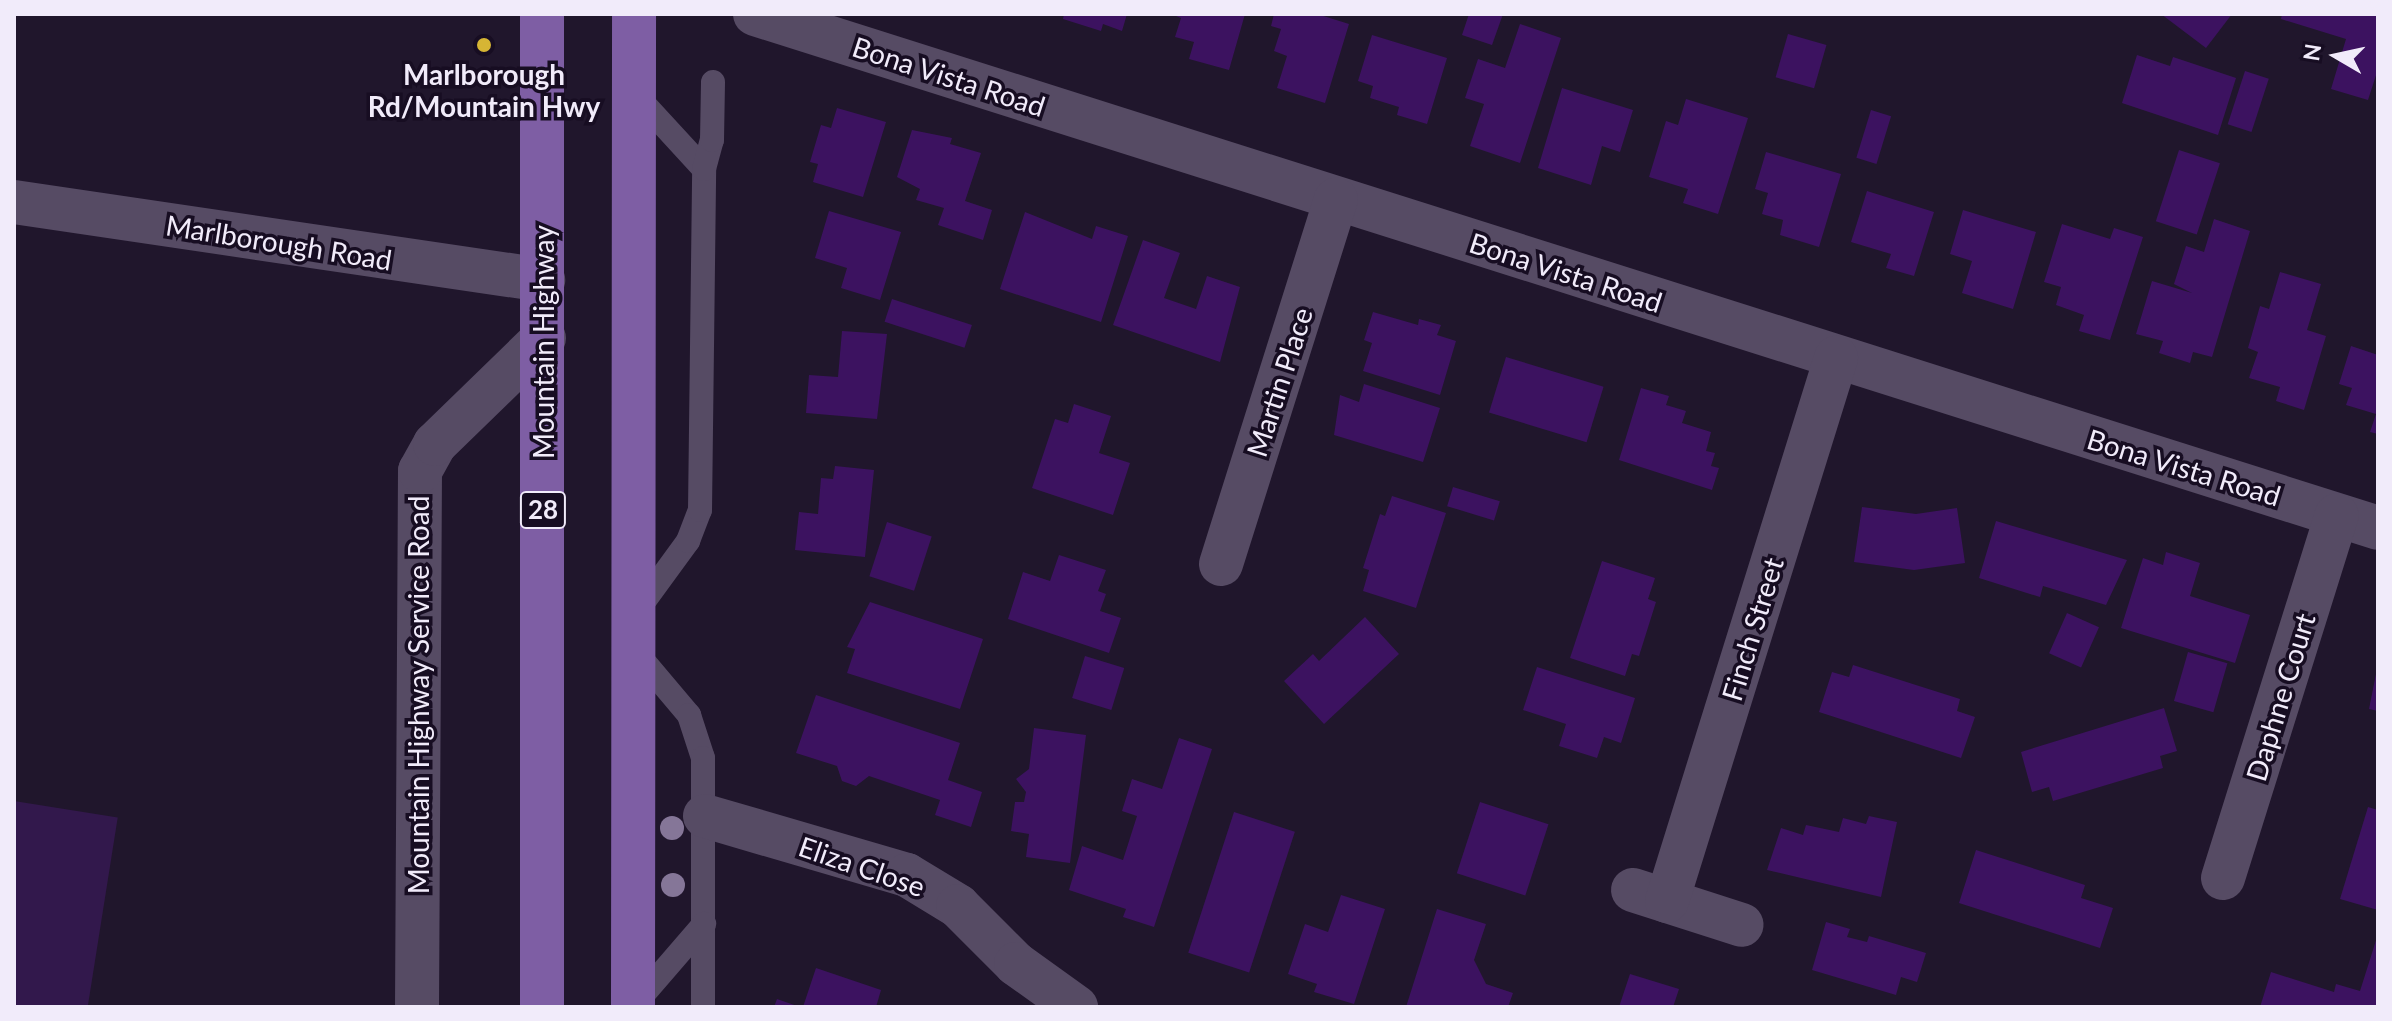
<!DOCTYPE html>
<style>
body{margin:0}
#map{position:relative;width:2392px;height:1021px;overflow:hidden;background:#20162c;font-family:Lato,sans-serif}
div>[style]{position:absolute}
.green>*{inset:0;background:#32184c;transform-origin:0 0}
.building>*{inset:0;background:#3c1260;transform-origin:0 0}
.lane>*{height:24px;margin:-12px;padding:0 12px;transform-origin:12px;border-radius:12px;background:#564b64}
.street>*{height:44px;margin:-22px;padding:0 22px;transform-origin:22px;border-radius:22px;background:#564b64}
.primary>*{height:44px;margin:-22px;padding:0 22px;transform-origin:22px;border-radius:22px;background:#7e5ea4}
.trees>*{width:24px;height:24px;margin:-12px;border-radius:50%;background:#857698}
.dots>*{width:22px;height:22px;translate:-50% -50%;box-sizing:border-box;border:4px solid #170d22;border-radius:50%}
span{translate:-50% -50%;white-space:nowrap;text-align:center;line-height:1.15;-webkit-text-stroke:7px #170d22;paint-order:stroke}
.shield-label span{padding:2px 6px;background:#170d22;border:2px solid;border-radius:6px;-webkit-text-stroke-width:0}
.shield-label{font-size:26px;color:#f1ebfa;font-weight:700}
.poi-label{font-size:28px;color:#f1ebfa;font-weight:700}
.street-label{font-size:28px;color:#f1ebfa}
.frame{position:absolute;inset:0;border:16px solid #f1ebfa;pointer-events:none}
.north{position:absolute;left:2296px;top:16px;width:80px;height:80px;-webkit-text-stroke:6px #170d22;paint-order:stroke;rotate:279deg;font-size:22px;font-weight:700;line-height:32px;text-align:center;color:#f1ebfa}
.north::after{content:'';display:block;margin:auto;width:28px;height:36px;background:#f1ebfa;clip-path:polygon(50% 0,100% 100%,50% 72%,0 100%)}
</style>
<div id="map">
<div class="green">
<div style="left:14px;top:801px;width:105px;height:206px;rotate:9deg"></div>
</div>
<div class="building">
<div style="clip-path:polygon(1064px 14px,1127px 14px,1122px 31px,1103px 24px,1101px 31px,1063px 19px)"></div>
<div style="clip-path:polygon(1171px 14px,1245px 14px,1229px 70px,1189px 59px,1194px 42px,1175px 37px,1181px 18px)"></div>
<div style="clip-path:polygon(1274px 14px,1317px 14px,1349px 24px,1325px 103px,1277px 88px,1287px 56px,1274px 51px,1281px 29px,1271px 26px)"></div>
<div style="clip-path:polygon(1469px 14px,1503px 14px,1492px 45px,1462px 35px)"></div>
<div style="clip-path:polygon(2161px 14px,2232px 14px,2206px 48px)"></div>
<div style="clip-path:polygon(2282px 14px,2378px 14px,2378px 69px,2368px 100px,2331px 89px,2346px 39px,2281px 19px)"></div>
<div style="clip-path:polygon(1520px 24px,1561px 38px,1520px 163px,1470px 146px,1484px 104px,1465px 98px,1478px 59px,1505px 68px)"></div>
<div style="left:1788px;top:34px;width:40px;height:45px;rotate:16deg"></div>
<div style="clip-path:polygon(1372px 35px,1447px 58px,1427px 124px,1397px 115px,1399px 107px,1370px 98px,1373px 86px,1358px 81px)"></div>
<div style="clip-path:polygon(2137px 55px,2170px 66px,2173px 57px,2236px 78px,2218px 135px,2122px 103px)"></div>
<div style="left:2245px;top:71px;width:25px;height:56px;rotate:18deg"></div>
<div style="clip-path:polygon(1562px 88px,1633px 110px,1620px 152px,1602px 146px,1591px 185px,1538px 168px)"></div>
<div style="clip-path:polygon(1686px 99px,1748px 118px,1718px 214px,1683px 203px,1688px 189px,1649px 177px,1666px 121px,1678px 125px)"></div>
<div style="clip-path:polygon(837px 108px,886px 122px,863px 197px,813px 182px,818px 164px,810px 162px,821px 125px,831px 128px)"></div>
<div style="left:1871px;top:110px;width:21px;height:50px;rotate:17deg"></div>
<div style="clip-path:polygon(912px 130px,952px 138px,950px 144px,981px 153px,965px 201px,992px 210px,983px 240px,938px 225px,944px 208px,916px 200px,920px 189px,897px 177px)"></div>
<div style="left:2179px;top:150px;width:43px;height:75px;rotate:18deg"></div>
<div style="clip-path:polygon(1766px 152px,1841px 174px,1819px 247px,1780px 235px,1783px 220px,1762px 214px,1768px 193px,1755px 189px)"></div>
<div style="clip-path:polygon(1867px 191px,1934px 212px,1914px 276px,1886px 268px,1891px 254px,1851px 242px)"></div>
<div style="clip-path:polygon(1963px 210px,2036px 232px,2013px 309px,1962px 293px,1972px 261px,1950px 254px)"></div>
<div style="clip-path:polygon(829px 211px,901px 232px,880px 300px,841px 288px,847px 268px,815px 258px)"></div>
<div style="clip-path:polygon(1025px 212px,1092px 239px,1096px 226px,1128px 236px,1101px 322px,1000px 289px)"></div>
<div style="clip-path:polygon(2214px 219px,2250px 231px,2212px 357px,2193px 352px,2190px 363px,2159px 353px,2163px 341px,2136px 334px,2152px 281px,2192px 293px,2174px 284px,2186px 246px,2204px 252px)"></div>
<div style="clip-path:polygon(2062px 224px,2110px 239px,2114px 228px,2143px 237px,2110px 340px,2079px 331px,2084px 315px,2056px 305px,2061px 287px,2044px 282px)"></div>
<div style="clip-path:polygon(1143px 240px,1180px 253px,1164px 298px,1196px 309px,1207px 276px,1240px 287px,1220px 362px,1113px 325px)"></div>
<div style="clip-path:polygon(2280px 272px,2321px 284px,2307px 330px,2326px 336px,2304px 410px,2276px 401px,2280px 387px,2249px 378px,2258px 352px,2248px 348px,2260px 306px,2269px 309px)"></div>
<div style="left:892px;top:299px;width:84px;height:24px;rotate:18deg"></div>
<div style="clip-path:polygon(1373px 312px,1418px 325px,1419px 319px,1441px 325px,1437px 335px,1456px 341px,1440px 395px,1363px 371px,1372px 343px,1364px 340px)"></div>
<div style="clip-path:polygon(842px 331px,887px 334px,877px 419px,806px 413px,809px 375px,838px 377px)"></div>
<div style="clip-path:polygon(2351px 346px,2378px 355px,2378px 434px,2370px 432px,2376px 414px,2346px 405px,2352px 388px,2339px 384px)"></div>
<div style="left:1506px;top:357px;width:102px;height:58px;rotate:17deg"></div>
<div style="clip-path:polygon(1364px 384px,1440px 408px,1423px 462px,1334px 435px,1340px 395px,1359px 402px)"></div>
<div style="clip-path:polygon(1641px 388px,1669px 396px,1666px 405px,1686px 411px,1682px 423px,1711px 432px,1706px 451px,1715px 453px,1711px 466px,1719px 468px,1712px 490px,1619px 460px)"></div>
<div style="clip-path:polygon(1074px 404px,1111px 416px,1099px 453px,1130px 463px,1113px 515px,1032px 488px,1055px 419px,1068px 423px)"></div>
<div style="clip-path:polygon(835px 466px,874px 470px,865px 557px,795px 550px,799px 512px,818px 514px,821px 478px,833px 479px)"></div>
<div style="left:1453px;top:487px;width:49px;height:20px;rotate:17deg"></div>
<div style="clip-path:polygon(1392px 496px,1446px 513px,1416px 608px,1363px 591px,1369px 570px,1363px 568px,1380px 514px,1385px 516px)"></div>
<div style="clip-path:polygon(1862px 507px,1916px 514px,1957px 508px,1965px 563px,1914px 570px,1854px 562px)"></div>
<div style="clip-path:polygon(1996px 521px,2127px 560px,2106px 605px,2043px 586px,2040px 597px,1979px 578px)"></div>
<div style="left:887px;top:522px;width:47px;height:57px;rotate:18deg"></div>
<div style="clip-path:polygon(2166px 552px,2200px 563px,2190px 596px,2250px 615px,2235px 663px,2121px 628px,2143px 558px,2163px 565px)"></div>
<div style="clip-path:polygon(1059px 555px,1106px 570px,1098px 591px,1106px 594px,1100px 611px,1121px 618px,1109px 653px,1008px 619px,1023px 572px,1050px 581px)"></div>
<div style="clip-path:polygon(1602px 561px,1655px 578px,1648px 599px,1656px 602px,1639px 656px,1632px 654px,1625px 676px,1570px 658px)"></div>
<div style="clip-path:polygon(870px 602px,983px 639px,960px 709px,847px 673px,855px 649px,847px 647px)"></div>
<div style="left:2067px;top:613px;width:35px;height:44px;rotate:24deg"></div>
<div style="clip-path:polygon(1365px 617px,1399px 654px,1324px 724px,1284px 681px,1313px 654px,1319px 661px)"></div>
<div style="left:2188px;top:652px;width:41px;height:51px;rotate:16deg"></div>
<div style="left:1085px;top:656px;width:41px;height:44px;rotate:17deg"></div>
<div style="clip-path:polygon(1853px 665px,1960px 699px,1957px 711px,1975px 717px,1961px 758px,1819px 712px,1832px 672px,1849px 677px)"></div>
<div style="clip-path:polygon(1537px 667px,1635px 698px,1621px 743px,1604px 737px,1597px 758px,1559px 746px,1566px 724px,1523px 710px)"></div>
<div style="clip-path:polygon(2377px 669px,2378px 669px,2378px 711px,2369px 709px)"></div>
<div style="clip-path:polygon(816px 695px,960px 743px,948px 780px,982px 792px,971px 827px,935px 815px,940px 800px,869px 776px,856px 786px,842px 781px,837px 766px,796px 753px)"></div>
<div style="clip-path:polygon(2164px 708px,2177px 751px,2160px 756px,2163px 768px,2053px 801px,2049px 787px,2032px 792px,2021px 752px)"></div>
<div style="clip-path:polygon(1034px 728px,1086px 735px,1070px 863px,1026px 857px,1029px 834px,1011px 831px,1015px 802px,1024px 802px,1026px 792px,1016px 779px,1029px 769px)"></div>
<div style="clip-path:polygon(1179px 738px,1212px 749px,1154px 927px,1123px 917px,1126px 909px,1069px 890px,1082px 846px,1123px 860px,1137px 816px,1122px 811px,1132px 779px,1162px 789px)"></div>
<div style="left:1480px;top:802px;width:72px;height:75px;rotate:18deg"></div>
<div style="clip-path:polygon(2368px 807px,2378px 810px,2378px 910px,2340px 899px)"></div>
<div style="left:1234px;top:812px;width:64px;height:148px;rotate:18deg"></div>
<div style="clip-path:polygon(1869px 816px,1897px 822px,1881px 897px,1767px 870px,1781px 828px,1803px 835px,1806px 825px,1839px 832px,1843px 818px,1866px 824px)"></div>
<div style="clip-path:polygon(1976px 850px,2085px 885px,2081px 898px,2113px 908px,2100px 948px,1959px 903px)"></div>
<div style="clip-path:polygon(1341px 895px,1385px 909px,1354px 1004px,1314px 992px,1317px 984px,1288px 974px,1305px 924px,1328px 932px)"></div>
<div style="clip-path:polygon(1437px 909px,1486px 924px,1474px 960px,1486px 984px,1513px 993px,1508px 1007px,1406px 1007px)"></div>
<div style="clip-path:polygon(1826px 922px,1850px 929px,1847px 937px,1867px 942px,1869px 936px,1926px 953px,1917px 982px,1901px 977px,1896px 995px,1812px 970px)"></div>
<div style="clip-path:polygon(2378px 934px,2378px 1007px,2260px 1007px,2271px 972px,2334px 992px,2336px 984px,2360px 991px)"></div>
<div style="clip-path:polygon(816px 968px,881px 990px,876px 1007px,803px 1007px)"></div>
<div style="clip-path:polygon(1630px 974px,1679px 989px,1673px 1007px,1619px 1007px)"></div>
<div style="clip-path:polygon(777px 999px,800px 1007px,774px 1007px)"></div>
</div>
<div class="lane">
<div style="left:635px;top:94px;width:102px;rotate:47.4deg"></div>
<div style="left:637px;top:611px;width:87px;rotate:-53.9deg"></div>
<div style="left:688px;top:541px;width:33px;rotate:-69deg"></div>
<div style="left:700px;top:510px;width:341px;rotate:-89.3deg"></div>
<div style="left:704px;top:169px;width:30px;rotate:-75deg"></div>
<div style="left:712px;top:140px;width:58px;rotate:-89deg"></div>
<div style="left:635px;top:651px;width:84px;rotate:49.8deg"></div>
<div style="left:689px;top:715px;width:45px;rotate:72deg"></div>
<div style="left:703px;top:758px;width:249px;rotate:90deg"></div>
<div style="left:635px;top:1004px;width:106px;rotate:-49.2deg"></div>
</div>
<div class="street">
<div style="left:755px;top:14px;width:1702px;rotate:17.57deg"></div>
<div style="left:14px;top:202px;width:535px;rotate:8.39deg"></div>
<div style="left:1221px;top:564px;width:382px;rotate:-72.5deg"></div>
<div style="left:705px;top:816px;width:210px;rotate:16.3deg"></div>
<div style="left:907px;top:875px;width:60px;rotate:31.3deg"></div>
<div style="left:958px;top:906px;width:82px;rotate:45deg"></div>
<div style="left:1016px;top:964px;width:74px;rotate:35.6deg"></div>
<div style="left:2223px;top:878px;width:380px;rotate:-72.6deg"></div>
<div style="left:1633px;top:890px;width:114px;rotate:17.8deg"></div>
<div style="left:1667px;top:901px;width:569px;rotate:-72.71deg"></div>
<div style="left:417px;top:1007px;width:536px;rotate:-89.68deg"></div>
<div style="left:420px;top:471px;width:31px;rotate:-61deg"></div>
<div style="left:435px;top:444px;width:152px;rotate:-44.2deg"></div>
</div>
<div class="primary">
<div style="left:542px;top:1007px;width:993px;rotate:-90deg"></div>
<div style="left:633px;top:1007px;width:993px;rotate:-89.94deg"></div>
</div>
<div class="trees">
<div style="left:672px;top:828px"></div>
<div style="left:673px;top:885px"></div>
</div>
<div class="dots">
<div style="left:484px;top:45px;background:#d6b534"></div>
</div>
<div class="shield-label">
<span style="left:543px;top:510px">28</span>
</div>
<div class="poi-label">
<span style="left:484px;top:90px">Marlborough<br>Rd/Mountain Hwy</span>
</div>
<div class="street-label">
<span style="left:949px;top:76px;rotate:18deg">Bona Vista Road</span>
<span style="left:279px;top:242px;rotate:9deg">Marlborough Road</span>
<span style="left:1566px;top:272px;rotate:18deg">Bona Vista Road</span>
<span style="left:543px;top:342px;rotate:-90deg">Mountain Highway</span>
<span style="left:1279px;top:382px;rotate:-72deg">Martin Place</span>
<span style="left:2184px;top:467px;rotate:17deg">Bona Vista Road</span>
<span style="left:1752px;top:629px;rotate:-73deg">Finch Street</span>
<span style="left:418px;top:695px;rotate:-90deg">Mountain Highway Service Road</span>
<span style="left:2280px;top:697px;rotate:-73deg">Daphne Court</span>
<span style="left:862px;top:866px;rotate:19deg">Eliza Close</span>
</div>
<div class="frame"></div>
<div class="north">N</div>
</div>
